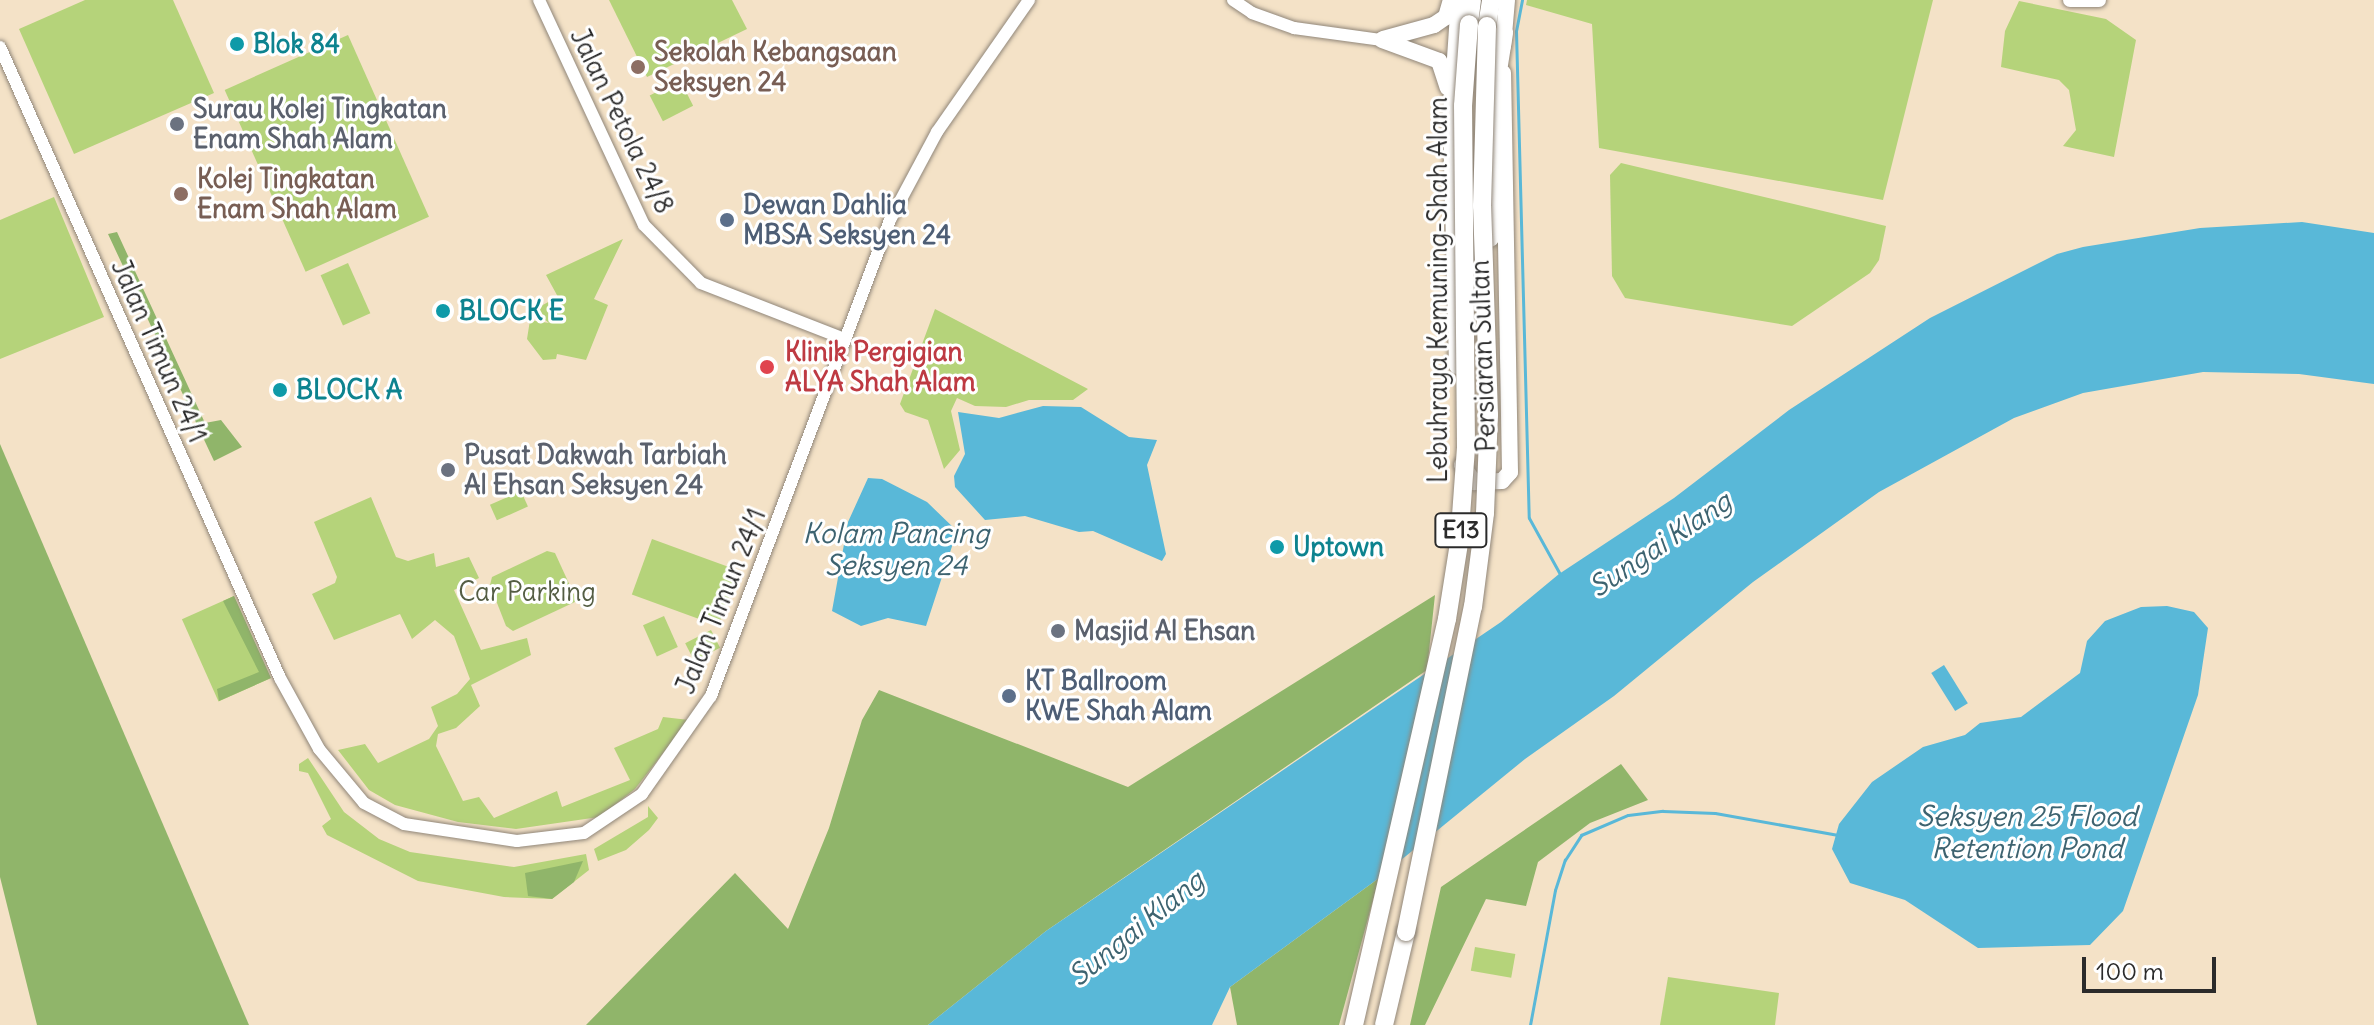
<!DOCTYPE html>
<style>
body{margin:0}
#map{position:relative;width:2374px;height:1025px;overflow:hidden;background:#f4e2c7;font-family:Delius,sans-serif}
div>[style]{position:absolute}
.green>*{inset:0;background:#b5d37a;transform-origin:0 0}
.forest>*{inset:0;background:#90b56a}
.water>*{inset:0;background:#59b8d8;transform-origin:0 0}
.stream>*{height:3px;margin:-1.5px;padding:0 1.5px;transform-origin:1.5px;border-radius:1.5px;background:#59b8d8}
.roads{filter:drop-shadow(0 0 2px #908679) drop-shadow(0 0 2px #908679)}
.tertiary>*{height:12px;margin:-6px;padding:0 6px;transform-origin:6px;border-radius:6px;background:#fff}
.secondary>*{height:14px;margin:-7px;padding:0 7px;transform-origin:7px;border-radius:7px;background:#fff}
.primary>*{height:16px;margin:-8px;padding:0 8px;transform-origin:8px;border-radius:8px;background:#fff}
.motorway>*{height:18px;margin:-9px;padding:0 9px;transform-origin:9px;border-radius:9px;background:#fff}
.bridges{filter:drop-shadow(0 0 2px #908679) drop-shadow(0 0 2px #908679)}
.motorway-bridge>*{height:18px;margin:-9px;padding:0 9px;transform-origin:9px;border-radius:9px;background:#fff}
.dots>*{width:22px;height:22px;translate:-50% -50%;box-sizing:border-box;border:4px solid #fff;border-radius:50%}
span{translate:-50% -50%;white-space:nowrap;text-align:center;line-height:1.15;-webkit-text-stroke:6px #fff;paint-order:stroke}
.shield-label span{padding:2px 6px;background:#fff;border:2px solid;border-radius:6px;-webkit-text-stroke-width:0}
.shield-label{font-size:24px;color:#2b2b2b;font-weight:700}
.culture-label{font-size:26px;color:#0d838f;font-weight:700}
.left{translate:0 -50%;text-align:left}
.education-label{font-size:26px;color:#785e54;font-weight:700}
.worship-label{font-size:26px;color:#5b616d;font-weight:700}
.street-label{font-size:26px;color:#2b2b2b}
.service-label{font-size:26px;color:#4e5e75;font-weight:700}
.health-label{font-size:26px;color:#be3a42;font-weight:700}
.park-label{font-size:26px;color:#545d43}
.water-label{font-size:28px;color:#3d6370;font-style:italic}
.scale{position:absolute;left:2082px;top:957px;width:134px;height:36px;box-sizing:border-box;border:4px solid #2b2b2b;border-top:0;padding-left:10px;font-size:24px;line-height:28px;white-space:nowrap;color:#2b2b2b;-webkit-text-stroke:6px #fff;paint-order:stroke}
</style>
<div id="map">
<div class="green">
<div style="clip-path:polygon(85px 0,173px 0,214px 93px,74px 154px,19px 29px)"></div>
<div style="clip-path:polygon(609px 0,732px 0,747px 29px,647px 77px)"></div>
<div style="clip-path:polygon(1527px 0,1933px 0,1883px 200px,1599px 148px,1592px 24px,1526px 5px)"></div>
<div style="clip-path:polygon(2019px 1px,2106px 19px,2136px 40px,2114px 157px,2063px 146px,2076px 130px,2069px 90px,2059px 80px,2001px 67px,2005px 31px)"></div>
<div style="left:348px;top:35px;width:199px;height:135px;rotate:66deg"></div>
<div style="left:680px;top:80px;width:29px;height:34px;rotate:63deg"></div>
<div style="clip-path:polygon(1621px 163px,1886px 226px,1879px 260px,1870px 273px,1792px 326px,1625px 298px,1612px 276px,1610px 175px)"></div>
<div style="clip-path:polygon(54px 197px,104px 317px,0 359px,0 220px)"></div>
<div style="clip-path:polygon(623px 239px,594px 299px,608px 305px,586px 360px,557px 354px,556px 359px,543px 360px,527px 339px,530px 320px,549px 323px,533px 310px,558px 297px,546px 275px)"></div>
<div style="left:348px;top:263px;width:55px;height:30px;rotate:66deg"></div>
<div style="clip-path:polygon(935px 309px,1088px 389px,1073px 400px,1029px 400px,1006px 407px,975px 406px,957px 398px,951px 411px,960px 450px,944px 469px,928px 420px,905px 412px,900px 404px)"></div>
<div style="left:521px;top:491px;width:17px;height:34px;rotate:66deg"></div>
<div style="clip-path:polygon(371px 497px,396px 557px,408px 561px,434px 553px,436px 567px,469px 557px,479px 578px,454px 590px,481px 650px,527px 638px,531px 655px,471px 685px,480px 706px,456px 728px,438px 734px,436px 746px,463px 801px,479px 797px,494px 818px,557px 791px,562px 807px,630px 780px,614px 748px,658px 729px,663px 717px,689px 720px,635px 789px,599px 817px,516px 829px,458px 822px,395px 805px,369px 790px,338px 750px,365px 744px,378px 763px,429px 739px,438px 726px,431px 707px,457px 694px,470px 679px,454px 636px,435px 620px,412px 639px,400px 614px,334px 640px,312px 594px,335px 583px,337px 577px,314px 522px)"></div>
<div style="left:652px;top:539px;width:92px;height:59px;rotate:20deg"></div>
<div style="clip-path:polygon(547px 551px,555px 553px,577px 601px,513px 631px,506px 626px,490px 585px,492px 577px)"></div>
<div style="left:234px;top:596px;width:90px;height:57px;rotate:66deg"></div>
<div style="left:664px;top:616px;width:34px;height:23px;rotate:66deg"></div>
<div style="left:711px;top:630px;width:20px;height:29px;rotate:63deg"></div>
<div style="clip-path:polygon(308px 758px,344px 812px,379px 839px,410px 852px,514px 867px,586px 854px,589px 870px,552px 899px,504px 897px,418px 881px,327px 835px,322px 826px,331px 819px,308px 773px,299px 771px,299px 764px)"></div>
<div style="clip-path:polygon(648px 806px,658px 818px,649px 830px,626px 850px,598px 861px,594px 849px,648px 817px)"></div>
<div style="left:1475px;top:947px;width:41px;height:24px;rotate:10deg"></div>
<div style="clip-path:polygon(1668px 977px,1779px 993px,1775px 1025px,1660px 1025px)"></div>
</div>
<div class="forest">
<div style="clip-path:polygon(117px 232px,205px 423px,221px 420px,242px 447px,214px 461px,108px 234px)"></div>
<div style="clip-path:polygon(0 444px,249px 1025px,37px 1025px,0 877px)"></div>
<div style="clip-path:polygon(1435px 595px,1427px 670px,1046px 931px,928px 1025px,586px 1025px,735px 873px,788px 929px,829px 828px,862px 720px,879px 690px,1128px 787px)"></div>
<div style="clip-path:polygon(234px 596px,271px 678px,219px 701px,217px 689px,259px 672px,223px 601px)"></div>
<div style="clip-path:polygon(1621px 764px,1648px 800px,1590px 823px,1538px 862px,1526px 906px,1486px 899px,1425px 1025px,1410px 1025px,1441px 887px)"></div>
<div style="clip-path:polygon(583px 861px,574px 882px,552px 899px,528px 896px,525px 873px)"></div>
<div style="clip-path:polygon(1379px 878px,1339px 1025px,1237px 1025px,1230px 987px)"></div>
</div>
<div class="water">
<div style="clip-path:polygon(2302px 222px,2374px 233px,2374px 384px,2299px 374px,2203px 372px,2083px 393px,2014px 418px,1879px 492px,1753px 582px,1614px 696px,1525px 759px,1379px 878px,1230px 987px,1212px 1025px,928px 1025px,1046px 931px,1501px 622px,1559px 574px,1674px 498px,1789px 410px,1930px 318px,2057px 254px,2083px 247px,2200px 228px)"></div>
<div style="clip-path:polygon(1043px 406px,1081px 407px,1129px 437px,1157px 440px,1147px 465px,1166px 554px,1162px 561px,1093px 531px,1079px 532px,1025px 516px,985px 520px,955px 487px,954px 476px,965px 454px,958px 412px,999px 418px)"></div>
<div style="clip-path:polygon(868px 478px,882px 479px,927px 502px,957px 531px,926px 626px,888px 618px,861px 626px,832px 611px,848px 522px)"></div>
<div style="clip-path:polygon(2167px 606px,2194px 612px,2208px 628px,2198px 695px,2123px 911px,2090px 945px,1978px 948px,1905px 900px,1850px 883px,1832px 849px,1839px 824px,1872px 782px,1923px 747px,1965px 735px,1980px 723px,2021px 717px,2080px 673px,2087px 641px,2105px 621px,2141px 607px)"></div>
<div style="left:1944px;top:665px;width:45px;height:15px;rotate:58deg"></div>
</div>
<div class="stream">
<div style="left:1522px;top:0;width:32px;rotate:101deg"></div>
<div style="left:1516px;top:31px;width:487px;rotate:88.5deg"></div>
<div style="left:1529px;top:518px;width:66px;rotate:61.1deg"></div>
<div style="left:1530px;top:1025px;width:137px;rotate:-79.5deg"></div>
<div style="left:1555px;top:890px;width:32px;rotate:-72deg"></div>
<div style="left:1565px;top:860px;width:30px;rotate:-57deg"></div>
<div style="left:1581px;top:835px;width:51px;rotate:-23.1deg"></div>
<div style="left:1628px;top:815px;width:35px;rotate:-7deg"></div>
<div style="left:1663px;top:811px;width:52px;rotate:2.2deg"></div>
<div style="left:1715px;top:813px;width:125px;rotate:10.1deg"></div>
</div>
<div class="roads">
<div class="tertiary">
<div style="left:539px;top:0;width:248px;rotate:65deg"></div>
<div style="left:644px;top:225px;width:81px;rotate:45.5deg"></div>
<div style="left:701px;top:283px;width:155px;rotate:21.3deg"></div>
<div style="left:1233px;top:0;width:23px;rotate:34deg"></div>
<div style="left:1252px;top:13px;width:45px;rotate:19.7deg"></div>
<div style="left:1294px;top:28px;width:89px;rotate:7.8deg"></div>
<div style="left:0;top:47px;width:690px;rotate:66.07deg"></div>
<div style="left:280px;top:678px;width:81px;rotate:61.2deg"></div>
<div style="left:319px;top:749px;width:70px;rotate:50.2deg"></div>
<div style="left:364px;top:803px;width:45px;rotate:27.7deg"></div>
<div style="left:404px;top:824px;width:114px;rotate:8.6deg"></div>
<div style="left:517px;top:841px;width:67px;rotate:-6.8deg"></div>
<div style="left:584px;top:833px;width:70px;rotate:-33.9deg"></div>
<div style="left:642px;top:794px;width:120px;rotate:-54.9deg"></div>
<div style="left:711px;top:696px;width:509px;rotate:-69.39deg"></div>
<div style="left:890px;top:220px;width:100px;rotate:-61.9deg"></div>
<div style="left:937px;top:132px;width:161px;rotate:-55.1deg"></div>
</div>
<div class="secondary">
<div style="left:2070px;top:0;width:29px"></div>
</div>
<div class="primary">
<div style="left:1383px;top:39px;width:53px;rotate:-15.4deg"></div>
<div style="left:1434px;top:25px;width:14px;rotate:-34deg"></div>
<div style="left:1446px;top:17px;width:18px;rotate:-74deg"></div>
<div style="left:1382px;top:40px;width:61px;rotate:20.2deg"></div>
<div style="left:1439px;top:61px;width:28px;rotate:72deg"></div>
<div style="left:1503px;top:46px;width:46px;rotate:-85deg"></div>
<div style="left:1457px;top:366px;width:249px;rotate:-91.4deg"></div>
<div style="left:1451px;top:117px;width:117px;rotate:-86.1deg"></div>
<div style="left:1462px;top:465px;width:21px;rotate:55deg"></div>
<div style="left:1474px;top:482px;width:28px;rotate:-2deg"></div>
<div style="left:1502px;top:481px;width:12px;rotate:-48deg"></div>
<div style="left:1510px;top:472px;width:399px;rotate:-91deg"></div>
</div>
<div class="motorway">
<div style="left:1469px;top:24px;width:24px;rotate:-83deg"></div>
<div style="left:1487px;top:26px;width:26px;rotate:-81deg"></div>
<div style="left:1490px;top:238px;width:136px;rotate:-88.7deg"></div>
<div style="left:1493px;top:102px;width:70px;rotate:-80.9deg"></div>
<div style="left:1384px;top:1025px;width:96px;rotate:-76.7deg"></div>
</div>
</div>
<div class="bridges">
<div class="motorway-bridge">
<div style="left:1406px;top:932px;width:332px;rotate:-78.4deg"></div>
<div style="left:1473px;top:607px;width:95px;rotate:-82.7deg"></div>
<div style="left:1485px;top:513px;width:98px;rotate:-87.7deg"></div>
<div style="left:1489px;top:415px;width:209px;rotate:-91.9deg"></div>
<div style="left:1482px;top:206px;width:180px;rotate:-88.4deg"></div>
<div style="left:1354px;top:1025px;width:417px;rotate:-77.1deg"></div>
<div style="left:1447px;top:619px;width:77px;rotate:-81deg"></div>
<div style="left:1459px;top:543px;width:96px;rotate:-85.8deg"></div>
<div style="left:1466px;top:447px;width:341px;rotate:-90.5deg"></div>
<div style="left:1463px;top:106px;width:82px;rotate:-85.8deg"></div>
</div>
</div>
<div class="dots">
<div style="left:237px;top:44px;background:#0f9aa8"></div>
<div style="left:638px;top:67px;background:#8d6e63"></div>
<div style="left:177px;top:124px;background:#6b7280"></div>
<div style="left:181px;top:194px;background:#8d6e63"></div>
<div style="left:727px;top:220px;background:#5c6f8a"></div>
<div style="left:443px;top:311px;background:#0f9aa8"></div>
<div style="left:767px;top:367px;background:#e0444e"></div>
<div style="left:280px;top:390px;background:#0f9aa8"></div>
<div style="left:448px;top:470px;background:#6b7280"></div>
<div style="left:1277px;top:547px;background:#0f9aa8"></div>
<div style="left:1058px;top:631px;background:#6b7280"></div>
<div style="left:1009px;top:696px;background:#5c6f8a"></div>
</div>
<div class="shield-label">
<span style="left:1461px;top:530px">E13</span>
</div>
<div class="culture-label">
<span class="left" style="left:253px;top:44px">Blok 84</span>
<span class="left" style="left:459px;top:311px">BLOCK E</span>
<span class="left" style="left:296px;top:390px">BLOCK A</span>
<span class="left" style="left:1293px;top:547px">Uptown</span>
</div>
<div class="education-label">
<span class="left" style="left:654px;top:67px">Sekolah Kebangsaan<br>Seksyen 24</span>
<span class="left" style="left:197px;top:194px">Kolej Tingkatan<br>Enam Shah Alam</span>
</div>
<div class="worship-label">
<span class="left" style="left:193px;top:124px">Surau Kolej Tingkatan<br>Enam Shah Alam</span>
<span class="left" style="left:464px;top:470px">Pusat Dakwah Tarbiah<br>Al Ehsan Seksyen 24</span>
<span class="left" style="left:1074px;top:631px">Masjid Al Ehsan</span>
</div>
<div class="street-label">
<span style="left:622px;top:121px;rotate:64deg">Jalan Petola 24/8</span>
<span style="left:1438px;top:290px;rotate:-90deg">Lebuhraya Kemuning-Shah Alam</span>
<span style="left:159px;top:351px;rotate:66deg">Jalan Timun 24/1</span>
<span style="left:1483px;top:356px;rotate:-92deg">Persiaran Sultan</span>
<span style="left:721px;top:601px;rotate:-68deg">Jalan Timun 24/1</span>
</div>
<div class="service-label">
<span class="left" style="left:743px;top:220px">Dewan Dahlia<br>MBSA Seksyen 24</span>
<span class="left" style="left:1025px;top:696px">KT Ballroom<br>KWE Shah Alam</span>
</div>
<div class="health-label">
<span class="left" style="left:785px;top:367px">Klinik Pergigian<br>ALYA Shah Alam</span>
</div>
<div class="park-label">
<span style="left:527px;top:592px">Car Parking</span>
</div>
<div class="water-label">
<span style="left:896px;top:549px">Kolam Pancing<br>Seksyen 24</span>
<span style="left:1660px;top:544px;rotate:-34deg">Sungai Klang</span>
<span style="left:2027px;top:832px">Seksyen 25 Flood<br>Retention Pond</span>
<span style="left:1136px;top:928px;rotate:-39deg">Sungai Klang</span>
</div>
<div class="scale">100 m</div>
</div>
